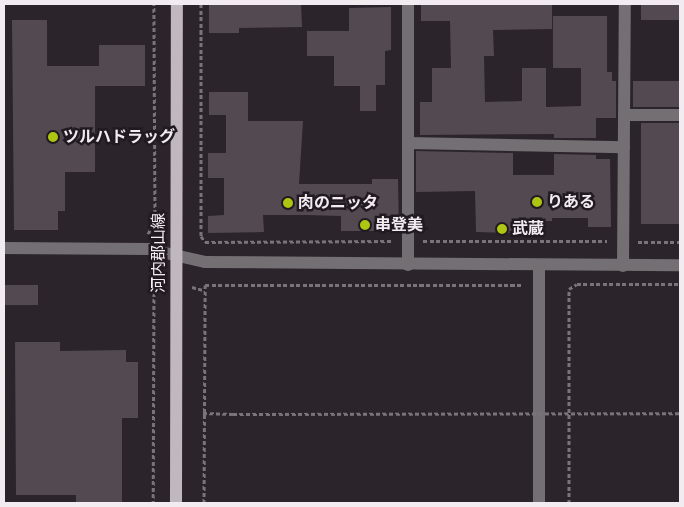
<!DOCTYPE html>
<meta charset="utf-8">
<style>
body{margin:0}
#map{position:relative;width:684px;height:507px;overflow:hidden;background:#2c242b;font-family:"Nunito Sans","Noto Sans JP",sans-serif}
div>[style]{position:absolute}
.building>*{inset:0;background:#524951;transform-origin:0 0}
.path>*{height:3px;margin-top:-1.5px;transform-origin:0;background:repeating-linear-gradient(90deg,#7b737a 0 4px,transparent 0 6.5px)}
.minor>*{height:12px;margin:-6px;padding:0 6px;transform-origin:6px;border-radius:6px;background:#736f72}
.major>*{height:12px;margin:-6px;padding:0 6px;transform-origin:6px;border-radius:6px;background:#c0b7bf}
.path-bridge>*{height:3px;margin-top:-1.5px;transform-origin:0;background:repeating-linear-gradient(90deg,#7b737a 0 4px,transparent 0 6.5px)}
.dots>*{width:14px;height:14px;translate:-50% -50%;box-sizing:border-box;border:2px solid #221a21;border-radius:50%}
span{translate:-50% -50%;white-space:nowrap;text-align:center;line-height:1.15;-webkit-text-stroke:5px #221a21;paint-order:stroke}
.poi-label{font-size:16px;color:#f2ecf1;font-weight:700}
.left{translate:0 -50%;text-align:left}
.street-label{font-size:16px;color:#f2ecf1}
.frame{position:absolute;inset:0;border:5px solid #f2ecf1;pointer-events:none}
</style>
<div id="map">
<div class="building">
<div style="clip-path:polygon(209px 4px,301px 4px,302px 27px,239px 28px,239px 33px,209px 33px)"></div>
<div style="clip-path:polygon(421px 4px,552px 4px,552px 29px,493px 30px,494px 56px,484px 56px,485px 102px,522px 101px,522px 68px,546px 68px,546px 107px,581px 106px,581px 68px,553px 68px,553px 16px,607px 16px,607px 72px,612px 72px,612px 81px,616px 81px,616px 118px,596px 118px,596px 138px,554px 138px,554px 134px,420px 135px,420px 102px,432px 102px,432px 68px,451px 68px,450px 21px,421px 21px)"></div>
<div style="left:641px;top:4px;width:39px;height:16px"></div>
<div style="clip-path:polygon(391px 7px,391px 50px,385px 51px,385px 85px,376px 85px,376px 111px,360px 111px,360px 86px,334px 86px,334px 56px,307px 56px,307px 31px,349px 31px,349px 8px)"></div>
<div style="clip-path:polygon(12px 20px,47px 20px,47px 66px,99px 66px,99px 45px,145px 45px,145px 86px,95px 86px,95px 172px,65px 172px,65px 211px,58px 211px,58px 230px,14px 230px)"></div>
<div style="left:633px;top:81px;width:47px;height:26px"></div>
<div style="clip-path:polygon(209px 92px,248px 92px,248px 121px,303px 121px,299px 184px,372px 184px,372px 179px,398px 179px,399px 231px,341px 231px,341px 216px,306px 215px,263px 215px,264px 232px,208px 233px,208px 216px,224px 215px,224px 178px,208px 178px,208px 153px,226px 153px,226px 115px,209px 115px)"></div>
<div style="left:641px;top:123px;width:39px;height:101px"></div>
<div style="clip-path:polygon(416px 151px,513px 153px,513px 175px,554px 175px,554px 154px,596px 155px,596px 159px,610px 159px,611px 227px,588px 227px,588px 218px,552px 218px,552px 221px,512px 221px,513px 233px,476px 232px,475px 191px,416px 192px)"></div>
<div style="left:38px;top:285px;width:20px;height:34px;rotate:90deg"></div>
<div style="clip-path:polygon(15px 342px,60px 342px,60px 351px,126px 350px,126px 362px,138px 362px,138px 418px,122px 418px,122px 503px,76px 503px,76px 495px,16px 495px)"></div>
</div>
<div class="path">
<div style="left:201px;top:4px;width:232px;rotate:90deg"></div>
<div style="left:201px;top:236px;width:7px;rotate:56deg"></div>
<div style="left:205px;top:242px;width:187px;rotate:-0.3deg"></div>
<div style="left:148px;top:234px;width:16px;rotate:-63deg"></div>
<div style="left:155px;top:220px;width:216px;rotate:-90.3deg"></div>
<div style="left:423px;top:241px;width:184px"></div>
<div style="left:638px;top:242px;width:42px"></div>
<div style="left:151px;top:268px;width:6px;rotate:59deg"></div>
<div style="left:154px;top:273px;width:230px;rotate:90.2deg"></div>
<div style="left:192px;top:287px;width:11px;rotate:15deg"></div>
<div style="left:203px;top:413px;width:30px;rotate:2deg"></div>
<div style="left:204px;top:503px;width:218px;rotate:-89.7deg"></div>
<div style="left:205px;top:285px;width:318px"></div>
<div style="left:569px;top:503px;width:214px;rotate:-90deg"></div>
<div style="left:569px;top:289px;width:9px;rotate:-32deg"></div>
<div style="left:577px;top:284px;width:103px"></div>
</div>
<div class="minor">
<div style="left:624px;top:115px;width:56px"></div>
<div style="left:408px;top:143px;width:216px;rotate:1.1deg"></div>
<div style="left:4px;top:248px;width:144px;rotate:0.4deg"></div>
<div style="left:148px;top:249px;width:58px;rotate:12.8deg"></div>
<div style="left:205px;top:262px;width:475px;rotate:0.4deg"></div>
<div style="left:408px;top:265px;width:261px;rotate:-90deg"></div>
<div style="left:623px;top:266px;width:262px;rotate:-89.6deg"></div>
<div style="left:539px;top:503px;width:237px;rotate:-90deg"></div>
</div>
<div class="major">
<div style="left:176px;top:503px;width:499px;rotate:-89.9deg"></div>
</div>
<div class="path-bridge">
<div style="left:233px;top:414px;width:447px;rotate:-0.1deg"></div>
</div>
<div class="dots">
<div style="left:53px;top:137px;background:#acc612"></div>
<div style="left:537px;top:202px;background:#acc612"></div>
<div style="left:288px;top:203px;background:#acc612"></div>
<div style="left:365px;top:225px;background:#acc612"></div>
<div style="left:502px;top:229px;background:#acc612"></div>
</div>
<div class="poi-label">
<span class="left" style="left:63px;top:137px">ツルハドラッグ</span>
<span class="left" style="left:547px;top:202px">りある</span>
<span class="left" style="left:298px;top:203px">肉のニッタ</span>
<span class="left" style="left:375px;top:225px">串登美</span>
<span class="left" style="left:512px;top:229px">武蔵</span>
</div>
<div class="street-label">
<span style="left:159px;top:253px;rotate:-90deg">河内郡山線</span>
</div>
<div class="frame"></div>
</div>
